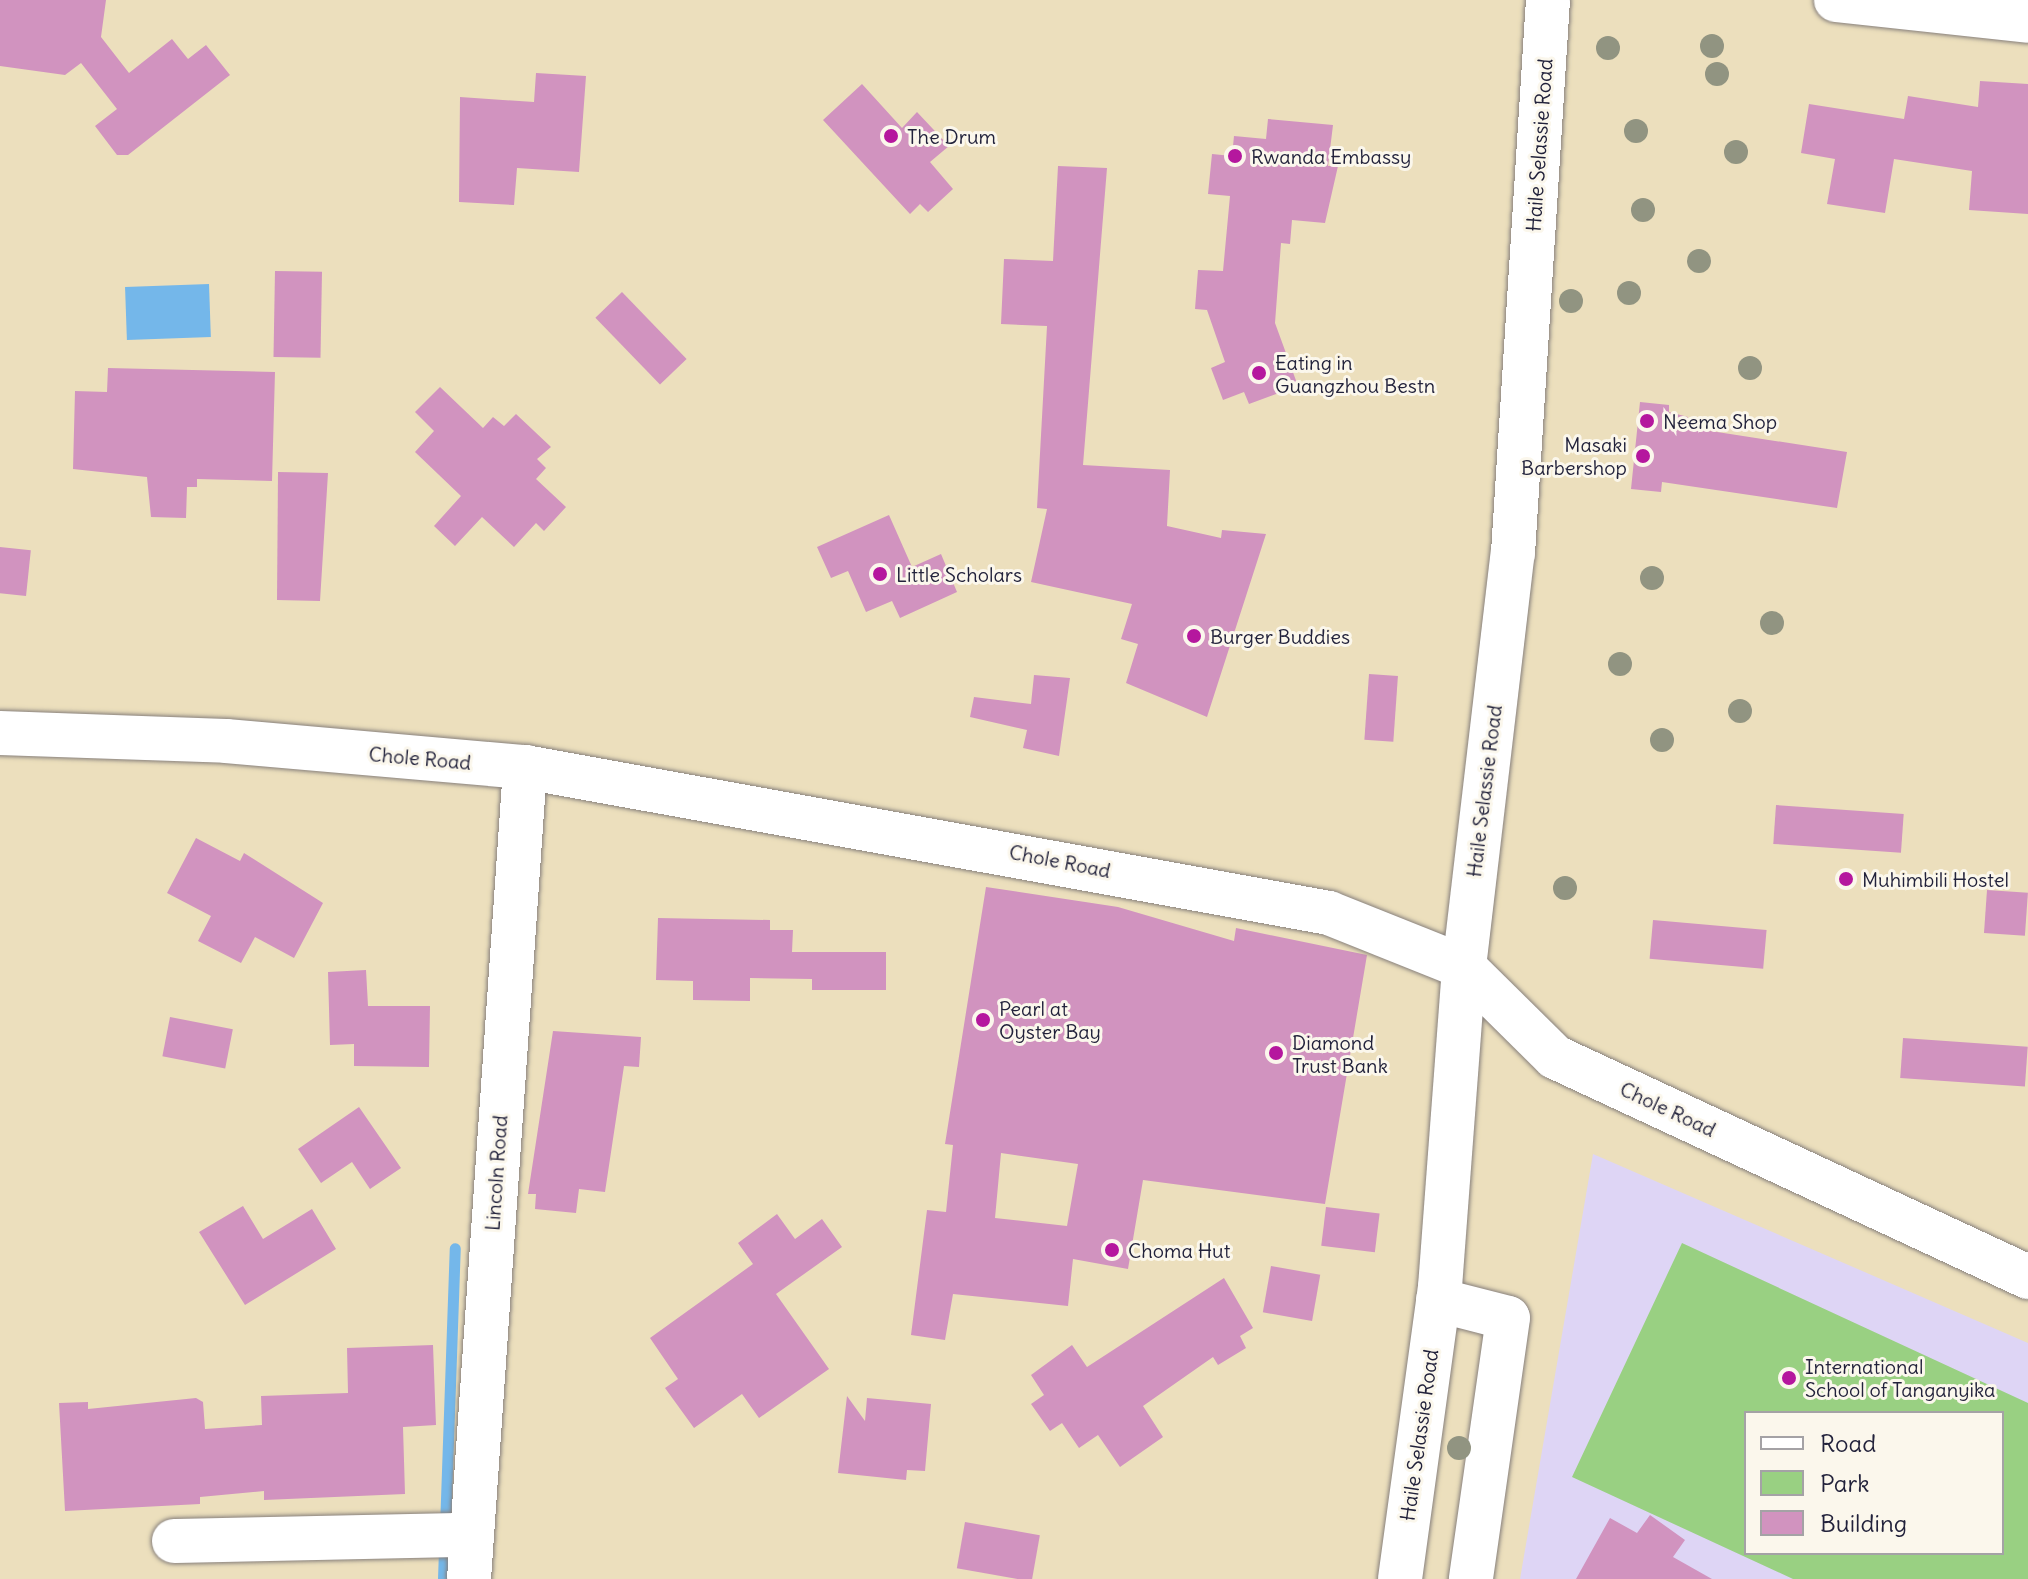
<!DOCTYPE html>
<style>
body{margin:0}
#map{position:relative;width:2028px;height:1579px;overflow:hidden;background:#ecdfbd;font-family:Delius,sans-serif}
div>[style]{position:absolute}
.built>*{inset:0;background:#ded5f5}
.green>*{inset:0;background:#99d082}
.water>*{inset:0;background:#74b7ea;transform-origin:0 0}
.stream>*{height:11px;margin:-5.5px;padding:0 5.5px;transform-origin:5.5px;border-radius:5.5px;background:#74b7ea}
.building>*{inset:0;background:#d193bf;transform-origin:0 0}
.roads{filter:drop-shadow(0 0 2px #87807c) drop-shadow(0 0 2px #87807c)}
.minor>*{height:44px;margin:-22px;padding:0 22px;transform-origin:22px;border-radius:22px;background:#fff}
.trees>*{width:24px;height:24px;margin:-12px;border-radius:50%;background:#919481}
.dots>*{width:22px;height:22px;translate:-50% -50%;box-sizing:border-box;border:4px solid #fbf7ec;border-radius:50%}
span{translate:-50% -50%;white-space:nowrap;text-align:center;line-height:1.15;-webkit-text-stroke:6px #fbf7ec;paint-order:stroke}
.poi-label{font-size:20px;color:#22223b}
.left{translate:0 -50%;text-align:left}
.right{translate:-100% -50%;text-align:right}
.street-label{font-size:20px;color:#22223b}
.legend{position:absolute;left:1744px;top:1411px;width:260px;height:144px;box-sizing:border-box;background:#fbf7ec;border:2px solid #a4a2a5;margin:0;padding:10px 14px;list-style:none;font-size:24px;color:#22223b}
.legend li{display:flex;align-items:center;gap:16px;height:40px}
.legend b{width:40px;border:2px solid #a4a2a5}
</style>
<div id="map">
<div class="built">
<div style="clip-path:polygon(evenodd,1593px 1154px,2028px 1343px,2028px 1579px,1520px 1579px,1593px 1154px,1746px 1413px,2002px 1413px,2002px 1553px,1746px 1553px,1746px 1413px)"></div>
</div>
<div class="green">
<div style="clip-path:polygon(evenodd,1682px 1243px,2028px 1403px,2028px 1579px,1793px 1579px,1572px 1477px,1682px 1243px,1746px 1413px,2002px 1413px,2002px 1553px,1746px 1553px,1746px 1413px)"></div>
</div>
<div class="water">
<div style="left:209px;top:284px;width:53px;height:84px;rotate:88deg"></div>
</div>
<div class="stream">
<div style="left:445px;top:1528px;width:280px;rotate:-88deg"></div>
<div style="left:443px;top:1579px;width:34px;rotate:-88deg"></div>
</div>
<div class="building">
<div style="clip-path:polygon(0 0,106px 0,101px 37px,129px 73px,172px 39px,188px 59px,206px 45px,230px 75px,128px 155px,117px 155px,95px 126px,117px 109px,81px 63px,65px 75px,0 66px)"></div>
<div style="clip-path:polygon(536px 73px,586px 76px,579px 172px,517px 168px,514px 205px,459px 202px,460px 97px,534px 102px)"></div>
<div style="clip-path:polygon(1980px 81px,2028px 84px,2028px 214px,1969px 210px,1972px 171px,1894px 159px,1885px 213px,1827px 204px,1835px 159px,1801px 153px,1809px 104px,1904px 119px,1908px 96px,1978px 107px)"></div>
<div style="clip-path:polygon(862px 84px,902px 128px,917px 112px,949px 146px,930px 162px,953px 189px,928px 212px,920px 204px,910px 214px,823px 120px)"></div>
<div style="clip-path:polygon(1268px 119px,1333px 125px,1328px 166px,1338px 166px,1325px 223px,1292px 220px,1290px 244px,1281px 243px,1275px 323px,1298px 386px,1249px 404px,1244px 392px,1223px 400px,1211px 368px,1225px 362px,1207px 310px,1195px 309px,1198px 270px,1223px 271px,1230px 196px,1208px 194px,1212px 154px,1232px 156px,1234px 136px,1266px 139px)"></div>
<div style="clip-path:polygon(1058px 166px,1107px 168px,1083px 465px,1170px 470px,1167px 526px,1221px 538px,1222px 530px,1266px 534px,1207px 717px,1126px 683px,1138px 644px,1121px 639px,1132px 604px,1031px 582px,1047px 509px,1037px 508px,1047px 326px,1001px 324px,1004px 259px,1053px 261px)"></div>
<div style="left:275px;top:271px;width:47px;height:86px;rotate:1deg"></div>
<div style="left:622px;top:292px;width:93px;height:37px;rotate:46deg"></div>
<div style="clip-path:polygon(108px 368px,275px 372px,272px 481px,197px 479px,197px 487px,187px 487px,186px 518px,151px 517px,147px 477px,73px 469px,75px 391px,107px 392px)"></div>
<div style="clip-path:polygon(440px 387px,483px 428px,493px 417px,504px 426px,516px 414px,551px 447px,537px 459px,546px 468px,536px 479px,566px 507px,544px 531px,536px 523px,514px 547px,482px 517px,455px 546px,434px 526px,461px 496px,415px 452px,434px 431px,415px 412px)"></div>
<div style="clip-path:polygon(1640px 402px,1669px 405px,1669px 412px,1688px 417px,1685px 427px,1847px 452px,1837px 508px,1662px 482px,1661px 492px,1631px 489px)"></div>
<div style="clip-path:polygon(278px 472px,328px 473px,320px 601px,277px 600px)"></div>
<div style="clip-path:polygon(889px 515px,912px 567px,941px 554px,957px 592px,900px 618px,892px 601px,866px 612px,848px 571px,831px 578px,817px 547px)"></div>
<div style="left:0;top:547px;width:31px;height:46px;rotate:6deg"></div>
<div style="left:1369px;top:674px;width:29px;height:66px;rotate:4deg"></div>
<div style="clip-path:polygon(1034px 675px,1070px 678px,1059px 756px,1023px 748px,1027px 730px,970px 717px,974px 697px,1031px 704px)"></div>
<div style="left:1776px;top:805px;width:128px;height:39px;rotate:4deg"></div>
<div style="clip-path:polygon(196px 838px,240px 861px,244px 853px,323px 903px,294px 958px,255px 937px,241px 963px,198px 941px,211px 916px,167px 893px)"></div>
<div style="clip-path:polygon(evenodd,986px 887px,1118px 907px,1234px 941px,1236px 928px,1367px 955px,1325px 1204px,1143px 1180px,1128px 1269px,1073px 1259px,1068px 1306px,953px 1294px,945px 1340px,911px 1335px,927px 1210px,946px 1212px,953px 1145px,945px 1144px,986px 887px,1001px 1153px,1078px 1164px,1067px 1226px,995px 1218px,1001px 1153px)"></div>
<div style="left:1987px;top:890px;width:41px;height:43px;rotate:4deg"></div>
<div style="clip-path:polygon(658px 918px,770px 920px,770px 930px,793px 930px,792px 952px,886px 952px,886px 990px,812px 990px,812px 979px,750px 978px,750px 1001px,693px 1000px,693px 981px,656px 980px)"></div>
<div style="left:1653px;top:920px;width:114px;height:39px;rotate:5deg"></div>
<div style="clip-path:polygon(366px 970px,368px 1006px,430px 1006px,429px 1067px,354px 1066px,354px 1044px,330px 1045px,328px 972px)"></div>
<div style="left:170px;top:1017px;width:64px;height:40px;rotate:11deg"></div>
<div style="clip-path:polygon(553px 1031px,641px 1037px,639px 1067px,624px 1066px,605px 1192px,579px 1189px,576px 1213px,535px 1209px,536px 1194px,528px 1194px)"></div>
<div style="left:1903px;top:1038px;width:125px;height:40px;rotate:4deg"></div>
<div style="clip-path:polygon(359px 1107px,401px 1168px,370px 1189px,352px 1162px,321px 1183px,298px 1149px)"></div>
<div style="clip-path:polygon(243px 1206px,263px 1239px,312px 1209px,336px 1249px,245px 1305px,199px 1232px)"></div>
<div style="left:1326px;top:1207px;width:54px;height:39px;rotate:7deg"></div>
<div style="clip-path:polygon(777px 1214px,795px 1239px,822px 1219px,842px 1247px,776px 1294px,829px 1369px,759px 1418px,742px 1394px,694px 1428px,665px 1388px,678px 1379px,650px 1338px,753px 1264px,738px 1243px)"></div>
<div style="left:1271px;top:1266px;width:50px;height:47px;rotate:10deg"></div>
<div style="clip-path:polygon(1224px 1278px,1253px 1328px,1240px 1336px,1246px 1348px,1218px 1365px,1213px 1357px,1143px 1406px,1163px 1437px,1120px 1467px,1098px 1435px,1079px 1448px,1062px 1423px,1050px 1431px,1031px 1404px,1044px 1395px,1031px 1375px,1072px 1345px,1087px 1367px)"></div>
<div style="clip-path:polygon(433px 1345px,436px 1425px,403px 1427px,405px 1494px,264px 1500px,264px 1491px,200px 1497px,200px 1504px,65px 1511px,59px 1403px,88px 1402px,88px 1409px,196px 1398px,203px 1402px,205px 1429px,262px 1425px,261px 1396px,348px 1393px,347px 1348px)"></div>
<div style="clip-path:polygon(847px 1396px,865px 1421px,867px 1398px,931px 1404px,925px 1471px,907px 1470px,906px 1480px,838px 1473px)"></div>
<div style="clip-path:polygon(1650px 1515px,1685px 1540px,1673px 1557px,1712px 1579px,1576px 1579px,1610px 1518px,1637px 1533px)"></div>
<div style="left:965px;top:1522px;width:76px;height:47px;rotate:10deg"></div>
</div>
<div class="roads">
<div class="minor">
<div style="left:1836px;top:0;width:193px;rotate:6.2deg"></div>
<div style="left:0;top:733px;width:226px;rotate:2deg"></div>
<div style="left:226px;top:741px;width:300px;rotate:5deg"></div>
<div style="left:525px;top:767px;width:817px;rotate:10.29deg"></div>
<div style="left:1329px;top:913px;width:145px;rotate:21.8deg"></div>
<div style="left:1464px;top:967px;width:128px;rotate:44.7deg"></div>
<div style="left:1555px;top:1057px;width:522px;rotate:24.94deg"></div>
<div style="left:1438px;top:1300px;width:72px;rotate:14.4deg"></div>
<div style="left:1508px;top:1318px;width:264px;rotate:98.1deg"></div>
<div style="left:174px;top:1541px;width:297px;rotate:-1.2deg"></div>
<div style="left:469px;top:1579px;width:814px;rotate:-86.05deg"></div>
<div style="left:1400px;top:1579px;width:295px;rotate:-82.2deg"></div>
<div style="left:1440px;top:1287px;width:321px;rotate:-85.7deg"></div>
<div style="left:1464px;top:967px;width:417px;rotate:-83.3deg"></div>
<div style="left:1513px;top:553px;width:554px;rotate:-86.38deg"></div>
</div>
</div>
<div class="trees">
<div style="left:1712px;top:46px"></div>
<div style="left:1608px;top:48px"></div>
<div style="left:1717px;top:74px"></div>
<div style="left:1636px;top:131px"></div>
<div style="left:1736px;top:152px"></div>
<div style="left:1643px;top:210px"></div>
<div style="left:1699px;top:261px"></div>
<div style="left:1629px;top:293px"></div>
<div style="left:1571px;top:301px"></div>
<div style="left:1750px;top:368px"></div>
<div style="left:1652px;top:578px"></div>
<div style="left:1772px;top:623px"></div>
<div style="left:1620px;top:664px"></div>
<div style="left:1740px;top:711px"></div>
<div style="left:1662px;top:740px"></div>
<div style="left:1565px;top:888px"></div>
<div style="left:1459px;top:1448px"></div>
</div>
<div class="dots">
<div style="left:891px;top:136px;background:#b5179e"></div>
<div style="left:1235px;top:156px;background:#b5179e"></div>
<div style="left:1259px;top:373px;background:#b5179e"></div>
<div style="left:1647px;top:421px;background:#b5179e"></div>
<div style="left:1643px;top:456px;background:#b5179e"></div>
<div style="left:880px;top:574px;background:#b5179e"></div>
<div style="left:1194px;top:636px;background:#b5179e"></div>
<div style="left:1846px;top:879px;background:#b5179e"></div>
<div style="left:983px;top:1020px;background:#b5179e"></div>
<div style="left:1276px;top:1053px;background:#b5179e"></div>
<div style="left:1112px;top:1250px;background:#b5179e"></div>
<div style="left:1789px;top:1378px;background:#b5179e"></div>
</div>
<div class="poi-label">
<span class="left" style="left:907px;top:136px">The Drum</span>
<span class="left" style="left:1251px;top:156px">Rwanda Embassy</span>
<span class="left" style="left:1275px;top:374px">Eating in<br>Guangzhou Bestn</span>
<span class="left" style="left:1663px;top:421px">Neema Shop</span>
<span class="right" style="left:1627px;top:456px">Masaki<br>Barbershop</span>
<span class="left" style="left:896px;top:574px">Little Scholars</span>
<span class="left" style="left:1210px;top:636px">Burger Buddies</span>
<span class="left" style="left:1862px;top:879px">Muhimbili Hostel</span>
<span class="left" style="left:999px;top:1020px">Pearl at<br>Oyster Bay</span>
<span class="left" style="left:1292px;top:1054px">Diamond<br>Trust Bank</span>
<span class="left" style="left:1128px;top:1250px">Choma Hut</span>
<span class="left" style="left:1805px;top:1378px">International<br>School of Tanganyika</span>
</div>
<div class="street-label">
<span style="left:1539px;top:145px;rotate:-86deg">Haile Selassie Road</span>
<span style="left:420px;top:758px;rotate:5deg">Chole Road</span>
<span style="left:1484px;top:791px;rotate:-83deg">Haile Selassie Road</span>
<span style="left:1060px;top:861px;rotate:11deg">Chole Road</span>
<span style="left:1668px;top:1109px;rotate:25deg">Chole Road</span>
<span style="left:496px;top:1173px;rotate:-86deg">Lincoln Road</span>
<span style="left:1419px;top:1435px;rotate:-82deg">Haile Selassie Road</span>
</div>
<ul class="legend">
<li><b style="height:10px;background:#fff"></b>Road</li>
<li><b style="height:22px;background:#99d082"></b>Park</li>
<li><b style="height:22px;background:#d193bf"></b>Building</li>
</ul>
</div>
